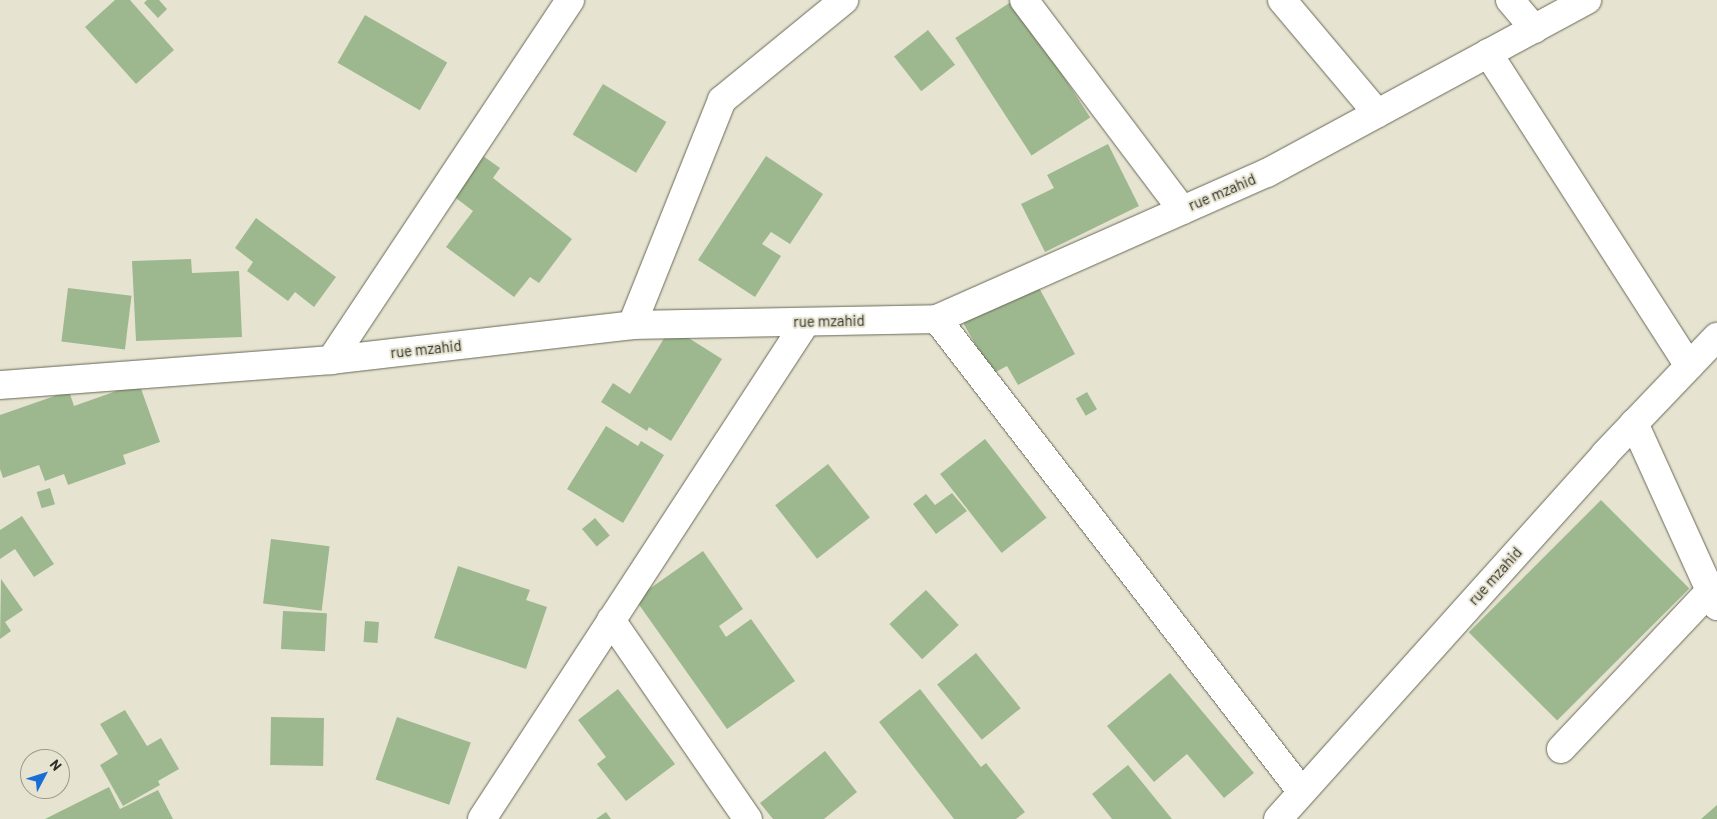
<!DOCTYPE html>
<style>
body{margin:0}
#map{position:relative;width:1717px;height:819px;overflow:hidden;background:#e6e4d1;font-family:Barlow,sans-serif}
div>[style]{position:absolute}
.building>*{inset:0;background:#9db88e;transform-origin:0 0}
.roads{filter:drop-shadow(0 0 1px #696857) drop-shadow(0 0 1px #696857)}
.minor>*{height:28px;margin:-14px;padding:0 14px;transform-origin:14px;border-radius:14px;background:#fff}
span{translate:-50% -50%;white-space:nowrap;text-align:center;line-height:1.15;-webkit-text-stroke:4px #e6e4d1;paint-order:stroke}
.street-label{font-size:15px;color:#2e2d26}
.north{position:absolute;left:20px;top:749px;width:50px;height:50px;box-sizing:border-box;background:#e6e4d1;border:1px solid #9c9b8d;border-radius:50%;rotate:50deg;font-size:14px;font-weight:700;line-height:20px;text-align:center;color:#2e2d26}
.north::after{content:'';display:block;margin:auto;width:18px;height:22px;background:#196dd7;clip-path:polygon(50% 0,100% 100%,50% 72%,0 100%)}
</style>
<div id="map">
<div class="building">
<div style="clip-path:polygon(115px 0,130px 0,174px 50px,136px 84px,85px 27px)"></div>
<div style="clip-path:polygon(147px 0,159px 0,167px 9px,158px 18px,144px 3px)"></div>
<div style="left:1014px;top:0;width:140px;height:70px;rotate:57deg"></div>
<div style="left:365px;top:15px;width:95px;height:55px;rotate:30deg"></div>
<div style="left:928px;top:30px;width:44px;height:43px;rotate:52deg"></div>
<div style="left:603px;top:84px;width:74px;height:59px;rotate:31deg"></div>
<div style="clip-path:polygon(1108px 144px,1139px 206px,1045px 252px,1021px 204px,1054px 188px,1047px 175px)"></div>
<div style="clip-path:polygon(469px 146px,500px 168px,493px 178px,572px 239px,539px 283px,530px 277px,514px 297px,446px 247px,473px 211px,440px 186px)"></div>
<div style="clip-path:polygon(766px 156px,823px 194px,790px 244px,771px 232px,762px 244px,781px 256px,755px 297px,698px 260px)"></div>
<div style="clip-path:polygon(256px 218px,336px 277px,314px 307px,295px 292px,288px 301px,247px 271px,253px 262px,235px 248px)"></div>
<div style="clip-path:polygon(191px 259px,192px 273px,239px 271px,242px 337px,136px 341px,132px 261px)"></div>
<div style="clip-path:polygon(1037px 284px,1075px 354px,1018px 385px,1007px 366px,992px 374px,961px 319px)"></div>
<div style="left:68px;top:288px;width:64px;height:54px;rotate:7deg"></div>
<div style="clip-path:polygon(671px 327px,722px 359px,671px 441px,649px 427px,647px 431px,601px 402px,613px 383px,630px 394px)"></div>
<div style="clip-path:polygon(139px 383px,160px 442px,123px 455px,126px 464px,68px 485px,64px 474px,45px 481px,39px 465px,3px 478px,0 469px,0 415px,69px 391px,74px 406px)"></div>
<div style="left:1087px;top:392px;width:20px;height:13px;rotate:60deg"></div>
<div style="clip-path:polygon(606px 426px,638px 446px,641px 441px,664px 455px,623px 523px,567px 489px)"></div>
<div style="left:985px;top:439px;width:100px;height:57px;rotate:52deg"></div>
<div style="left:828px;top:464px;width:68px;height:67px;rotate:52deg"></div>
<div style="left:50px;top:488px;width:17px;height:14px;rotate:73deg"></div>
<div style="clip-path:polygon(952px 493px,967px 511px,936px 534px,913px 504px,926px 494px,935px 505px)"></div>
<div style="left:1601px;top:500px;width:125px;height:187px;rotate:45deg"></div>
<div style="clip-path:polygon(22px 516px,54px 564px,34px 577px,15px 549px,0 559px,0 530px)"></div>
<div style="left:595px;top:518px;width:23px;height:17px;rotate:50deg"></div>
<div style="left:271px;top:539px;width:59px;height:65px;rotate:7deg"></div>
<div style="clip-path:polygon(703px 551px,743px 609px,719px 626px,726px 637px,751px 619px,795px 681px,727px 729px,635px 599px)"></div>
<div style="clip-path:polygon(458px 566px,530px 590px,526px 600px,547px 607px,526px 669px,434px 638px)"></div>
<div style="clip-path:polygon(1px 579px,23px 610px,5px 622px,11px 631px,0 639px)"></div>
<div style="left:926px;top:590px;width:48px;height:50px;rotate:47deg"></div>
<div style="left:283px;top:611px;width:44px;height:38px;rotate:3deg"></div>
<div style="left:365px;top:621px;width:14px;height:21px;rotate:4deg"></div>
<div style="left:976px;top:653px;width:71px;height:50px;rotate:51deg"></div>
<div style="clip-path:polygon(1170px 673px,1254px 773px,1224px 798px,1187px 754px,1154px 782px,1107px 726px)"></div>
<div style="clip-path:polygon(618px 689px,675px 764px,626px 801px,597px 764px,606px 757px,578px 720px)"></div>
<div style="clip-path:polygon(920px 689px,981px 767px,986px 763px,1025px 812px,1016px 819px,954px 819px,879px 722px)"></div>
<div style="clip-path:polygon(125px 710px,147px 746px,161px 738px,179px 769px,158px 781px,160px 785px,123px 806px,100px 765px,118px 754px,100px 724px)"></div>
<div style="left:271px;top:717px;width:53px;height:48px;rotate:1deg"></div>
<div style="left:397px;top:717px;width:78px;height:66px;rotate:19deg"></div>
<div style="clip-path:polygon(825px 751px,857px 792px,824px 819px,773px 819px,760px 803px)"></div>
<div style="clip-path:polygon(1128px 765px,1172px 819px,1112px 819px,1092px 794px)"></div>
<div style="clip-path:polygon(109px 787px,120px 809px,158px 790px,173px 819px,45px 819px)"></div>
<div style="clip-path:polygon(1717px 805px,1717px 819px,1701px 819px)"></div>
<div style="clip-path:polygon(606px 812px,611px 819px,596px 819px)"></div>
</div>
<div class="roads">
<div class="minor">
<div style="left:1024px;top:0;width:263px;rotate:53deg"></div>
<div style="left:1282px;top:0;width:148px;rotate:49.9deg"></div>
<div style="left:1510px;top:0;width:38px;rotate:50deg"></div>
<div style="left:1488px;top:53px;width:372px;rotate:57.3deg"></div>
<div style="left:937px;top:319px;width:597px;rotate:52.34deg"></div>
<div style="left:632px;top:325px;width:242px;rotate:-68.2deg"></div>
<div style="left:722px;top:100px;width:158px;rotate:-39.3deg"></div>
<div style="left:331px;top:360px;width:432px;rotate:-56.4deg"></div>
<div style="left:0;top:385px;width:332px;rotate:-4.3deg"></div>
<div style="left:331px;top:360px;width:303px;rotate:-6.6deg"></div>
<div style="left:632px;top:325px;width:305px;rotate:-1.1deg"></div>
<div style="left:937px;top:319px;width:361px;rotate:-23.9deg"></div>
<div style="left:1267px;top:173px;width:364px;rotate:-28.4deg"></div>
<div style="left:1634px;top:423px;width:201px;rotate:65.6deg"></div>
<div style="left:611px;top:620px;width:242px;rotate:55.5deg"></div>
<div style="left:1561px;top:749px;width:217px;rotate:-46.7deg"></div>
<div style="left:482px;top:819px;width:593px;rotate:-56.9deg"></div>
<div style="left:1278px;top:819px;width:490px;rotate:-48.1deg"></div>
<div style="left:1605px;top:454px;width:162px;rotate:-46.3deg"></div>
</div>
</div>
<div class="street-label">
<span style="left:1222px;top:192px;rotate:-23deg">rue mzahid</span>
<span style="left:829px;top:321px;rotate:-1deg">rue mzahid</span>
<span style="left:426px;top:349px;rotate:-6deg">rue mzahid</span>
<span style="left:1495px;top:576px;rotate:-48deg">rue mzahid</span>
</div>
<div class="north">N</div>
</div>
